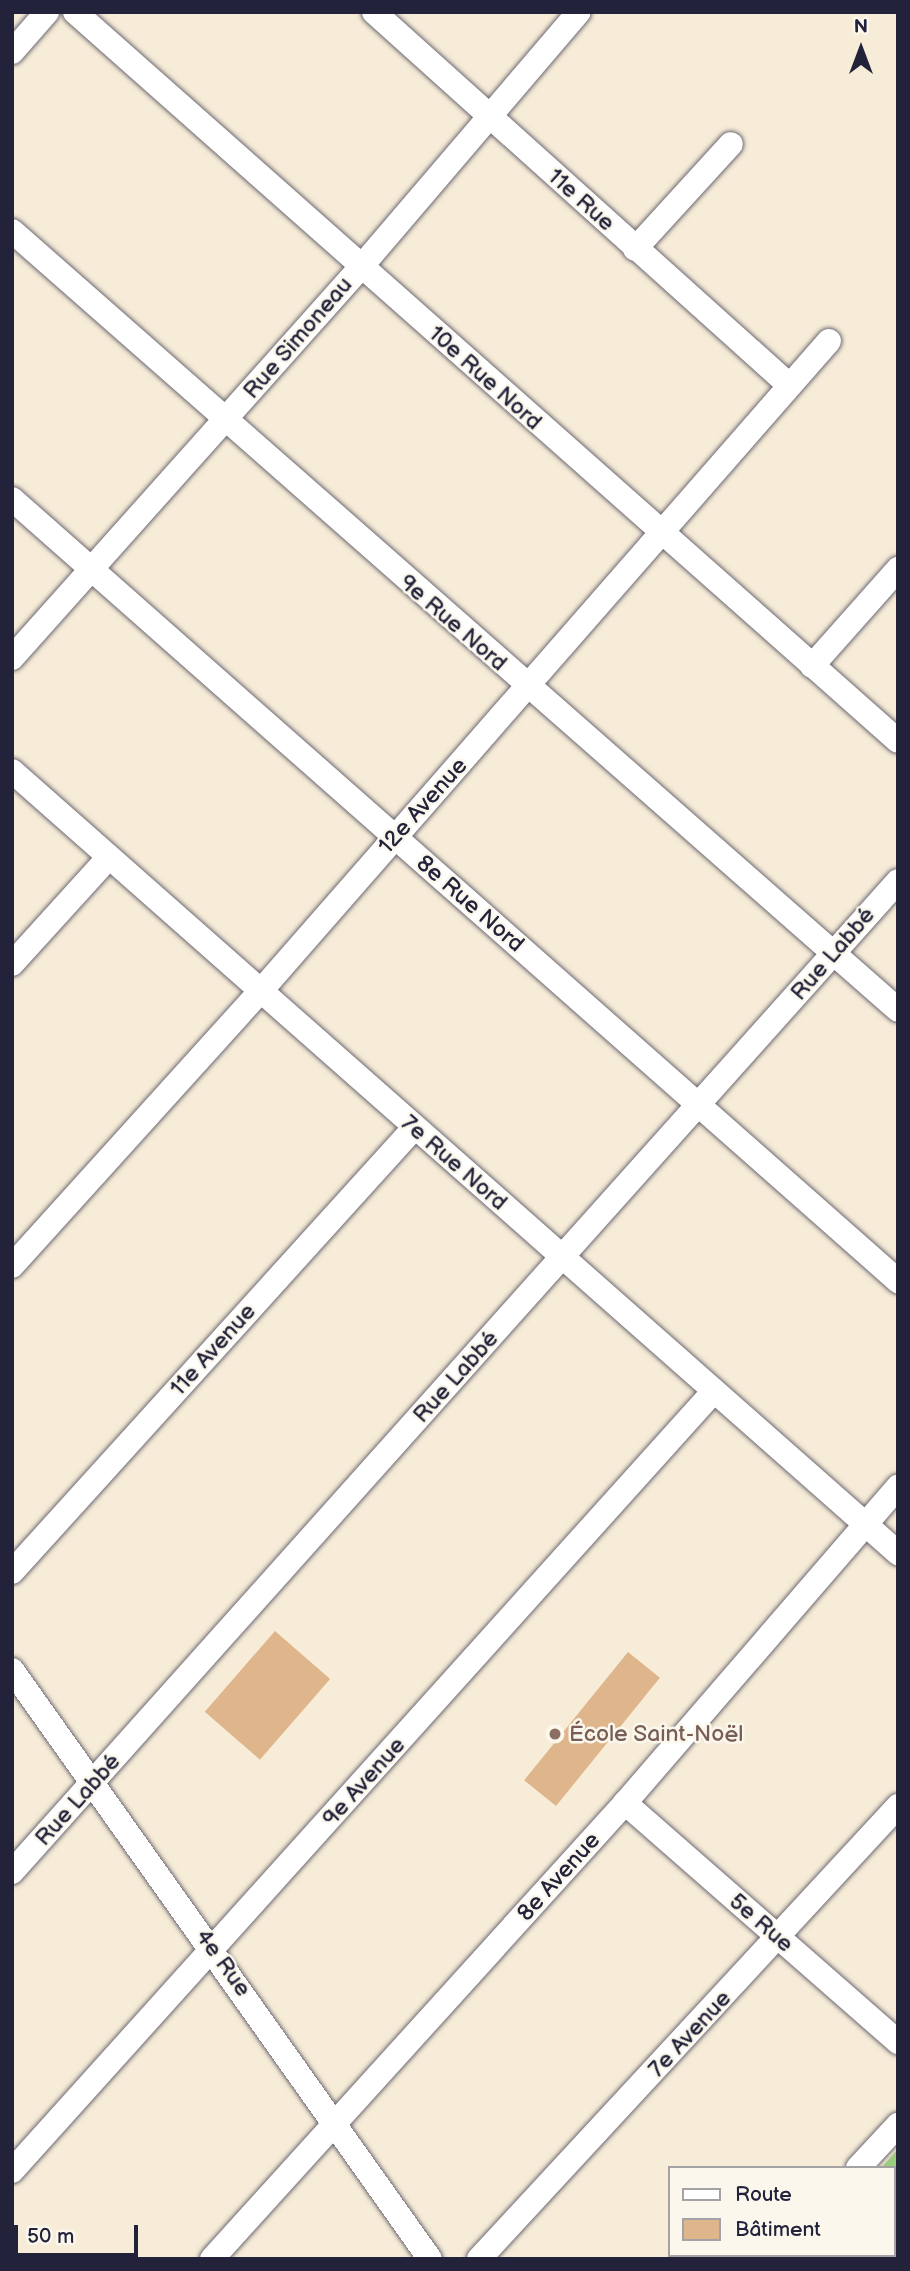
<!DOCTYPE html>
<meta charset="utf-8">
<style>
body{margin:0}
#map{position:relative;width:910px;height:2271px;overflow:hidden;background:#f7ecd8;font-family:"Balsamiq Sans",sans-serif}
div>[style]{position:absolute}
.green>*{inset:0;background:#9bce7f}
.building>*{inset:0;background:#dfb58b;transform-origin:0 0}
.path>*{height:2.5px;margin-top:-1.25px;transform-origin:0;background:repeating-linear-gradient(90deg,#6d6972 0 2px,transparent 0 7px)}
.roads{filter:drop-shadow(0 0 2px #6d6972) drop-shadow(0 0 2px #6d6972)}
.minor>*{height:24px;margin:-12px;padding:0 12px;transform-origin:12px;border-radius:12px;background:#fff}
.dots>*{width:19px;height:19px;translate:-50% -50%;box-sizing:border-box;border:4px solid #fbf7ec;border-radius:50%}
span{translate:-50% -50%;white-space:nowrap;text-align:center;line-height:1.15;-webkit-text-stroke:5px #fbf7ec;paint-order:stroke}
.street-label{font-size:23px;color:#22223b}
.education-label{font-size:23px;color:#785e54}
.left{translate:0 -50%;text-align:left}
.frame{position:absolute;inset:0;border:14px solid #22223b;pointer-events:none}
.legend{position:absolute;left:668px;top:2166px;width:228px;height:91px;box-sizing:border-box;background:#fbf7ec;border:2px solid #a4a2a5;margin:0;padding:9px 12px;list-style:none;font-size:21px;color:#22223b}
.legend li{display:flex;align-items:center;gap:14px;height:35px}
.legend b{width:35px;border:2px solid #a4a2a5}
.north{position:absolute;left:826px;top:14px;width:70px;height:70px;-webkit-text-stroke:5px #fbf7ec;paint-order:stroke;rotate:0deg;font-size:19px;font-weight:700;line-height:28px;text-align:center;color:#22223b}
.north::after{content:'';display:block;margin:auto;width:24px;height:32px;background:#22223b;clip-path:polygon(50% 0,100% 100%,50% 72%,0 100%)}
.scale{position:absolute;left:14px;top:2225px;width:124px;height:32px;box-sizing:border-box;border:4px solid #22223b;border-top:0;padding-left:9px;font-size:21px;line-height:24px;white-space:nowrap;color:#22223b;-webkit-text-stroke:5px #fbf7ec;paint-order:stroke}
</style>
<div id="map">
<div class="green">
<div style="clip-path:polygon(898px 2149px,898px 2259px,825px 2259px,821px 2255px,894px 2255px,894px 2168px,881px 2168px)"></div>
</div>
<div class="building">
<div style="left:275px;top:1631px;width:73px;height:107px;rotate:41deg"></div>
<div style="left:628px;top:1652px;width:41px;height:165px;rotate:39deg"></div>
</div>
<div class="path">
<div style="left:894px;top:2200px;width:5px;rotate:-37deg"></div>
<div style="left:796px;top:2258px;width:102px"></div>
</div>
<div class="roads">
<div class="minor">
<div style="left:75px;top:12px;width:1099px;rotate:41.53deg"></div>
<div style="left:374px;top:12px;width:558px;rotate:41.95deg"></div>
<div style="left:12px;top:52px;width:53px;rotate:-48.8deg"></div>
<div style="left:12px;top:231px;width:1180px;rotate:41.32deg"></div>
<div style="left:635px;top:249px;width:142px;rotate:-47.6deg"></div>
<div style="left:12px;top:499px;width:1182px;rotate:41.43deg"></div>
<div style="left:12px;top:658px;width:524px;rotate:-48.25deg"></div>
<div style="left:361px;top:267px;width:335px;rotate:-49.5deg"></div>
<div style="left:812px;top:666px;width:130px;rotate:-48.4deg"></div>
<div style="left:12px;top:771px;width:1182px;rotate:41.43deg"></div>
<div style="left:12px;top:964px;width:143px;rotate:-47.8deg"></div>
<div style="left:12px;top:1266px;width:368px;rotate:-47.9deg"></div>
<div style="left:259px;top:993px;width:866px;rotate:-48.84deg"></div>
<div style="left:12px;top:1572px;width:599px;rotate:-47.84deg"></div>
<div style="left:12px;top:1670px;width:722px;rotate:54.64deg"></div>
<div style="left:625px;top:1803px;width:363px;rotate:41.2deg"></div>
<div style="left:12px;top:1872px;width:1329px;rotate:-48.2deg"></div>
<div style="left:858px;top:2168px;width:59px;rotate:-47.1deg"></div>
<div style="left:12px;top:2171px;width:1049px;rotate:-48.01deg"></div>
<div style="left:212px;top:2259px;width:615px;rotate:-47.83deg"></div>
<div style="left:625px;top:1803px;width:418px;rotate:-49.2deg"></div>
<div style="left:479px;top:2259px;width:617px;rotate:-47.23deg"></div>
<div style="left:773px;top:2259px;width:6px;rotate:-45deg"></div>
</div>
</div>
<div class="dots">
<div style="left:555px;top:1734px;background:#8d6e63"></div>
</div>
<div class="street-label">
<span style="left:581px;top:200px;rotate:42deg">11e Rue</span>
<span style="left:298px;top:338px;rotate:-49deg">Rue Simoneau</span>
<span style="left:485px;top:378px;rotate:42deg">10e Rue Nord</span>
<span style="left:453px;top:623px;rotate:41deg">9e Rue Nord</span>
<span style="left:423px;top:806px;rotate:-48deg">12e Avenue</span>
<span style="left:470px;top:904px;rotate:41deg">8e Rue Nord</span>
<span style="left:833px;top:954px;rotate:-49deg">Rue Labbé</span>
<span style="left:454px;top:1163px;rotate:41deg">7e Rue Nord</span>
<span style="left:213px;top:1350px;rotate:-48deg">11e Avenue</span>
<span style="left:456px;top:1377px;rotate:-48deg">Rue Labbé</span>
<span style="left:364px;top:1782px;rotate:-48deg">9e Avenue</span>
<span style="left:78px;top:1800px;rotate:-48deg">Rue Labbé</span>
<span style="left:559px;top:1877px;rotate:-48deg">8e Avenue</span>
<span style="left:761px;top:1923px;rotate:41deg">5e Rue</span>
<span style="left:223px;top:1963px;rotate:54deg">4e Rue</span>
<span style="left:690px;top:2034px;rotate:-47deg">7e Avenue</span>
</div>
<div class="education-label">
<span class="left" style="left:569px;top:1734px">École Saint-Noël</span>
</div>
<div class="frame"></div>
<ul class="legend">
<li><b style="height:9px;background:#fff"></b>Route</li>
<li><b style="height:19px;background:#dfb58b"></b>Bâtiment</li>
</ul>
<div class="north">N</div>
<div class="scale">50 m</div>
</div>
